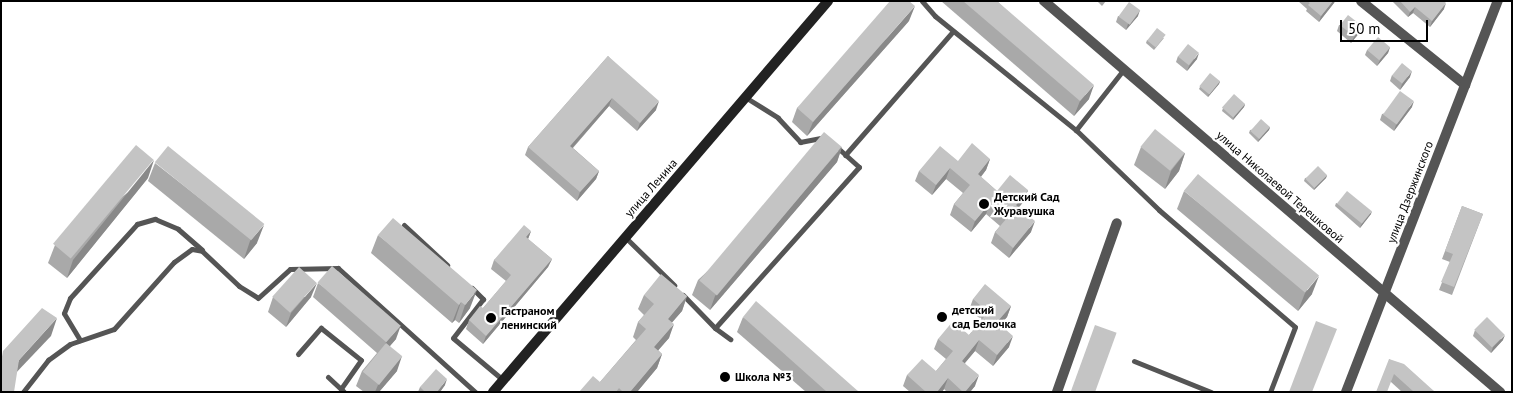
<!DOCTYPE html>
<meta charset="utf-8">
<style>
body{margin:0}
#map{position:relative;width:1513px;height:393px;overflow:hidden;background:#fff;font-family:"PT Sans",sans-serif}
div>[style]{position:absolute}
.lane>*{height:5px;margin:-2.5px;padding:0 2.5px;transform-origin:2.5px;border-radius:2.5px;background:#555}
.street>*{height:10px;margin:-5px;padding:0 5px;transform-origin:5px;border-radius:5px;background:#555}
.secondary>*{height:10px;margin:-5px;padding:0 5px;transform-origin:5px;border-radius:5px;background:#222}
.wall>*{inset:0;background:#a9a9a9}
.shaded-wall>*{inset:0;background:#898989}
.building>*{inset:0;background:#c4c4c4;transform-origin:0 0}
.dots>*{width:14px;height:14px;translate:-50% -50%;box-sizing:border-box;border:2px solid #fff;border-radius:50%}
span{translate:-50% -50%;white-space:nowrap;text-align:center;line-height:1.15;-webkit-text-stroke:4.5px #fff;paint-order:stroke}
.street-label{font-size:12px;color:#000}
.poi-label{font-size:12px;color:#000;font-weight:700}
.left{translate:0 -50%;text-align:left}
.frame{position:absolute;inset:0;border:2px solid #000;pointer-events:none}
.scale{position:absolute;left:1340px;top:20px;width:88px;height:22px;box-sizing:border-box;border:2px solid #000;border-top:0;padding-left:6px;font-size:15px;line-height:18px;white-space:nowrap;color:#000;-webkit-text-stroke:4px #fff;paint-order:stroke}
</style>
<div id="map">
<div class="lane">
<div style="left:922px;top:1px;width:20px;rotate:49deg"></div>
<div style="left:935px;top:16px;width:181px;rotate:39deg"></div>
<div style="left:1124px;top:69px;width:78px;rotate:128.2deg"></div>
<div style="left:1076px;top:130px;width:115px;rotate:43.9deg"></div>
<div style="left:1159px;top:210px;width:179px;rotate:40.7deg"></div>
<div style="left:1295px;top:327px;width:70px;rotate:111deg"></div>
<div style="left:745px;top:97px;width:39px;rotate:32deg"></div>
<div style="left:778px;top:118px;width:33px;rotate:47deg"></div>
<div style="left:800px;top:142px;width:25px;rotate:-11deg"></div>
<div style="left:845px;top:155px;width:164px;rotate:-48.9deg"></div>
<div style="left:404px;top:225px;width:59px;rotate:42.9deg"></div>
<div style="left:625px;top:237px;width:69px;rotate:44.4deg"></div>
<div style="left:472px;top:288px;width:16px;rotate:45deg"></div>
<div style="left:483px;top:299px;width:49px;rotate:127.6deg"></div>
<div style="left:453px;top:338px;width:65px;rotate:40deg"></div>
<div style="left:683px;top:295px;width:46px;rotate:45.9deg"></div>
<div style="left:715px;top:328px;width:19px;rotate:36deg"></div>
<div style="left:715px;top:328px;width:216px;rotate:-48.2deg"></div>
<div style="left:859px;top:167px;width:31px;rotate:-138deg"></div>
<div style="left:80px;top:340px;width:31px;rotate:-121deg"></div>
<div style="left:64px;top:313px;width:16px;rotate:-68deg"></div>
<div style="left:70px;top:298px;width:100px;rotate:-47.8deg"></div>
<div style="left:137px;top:224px;width:19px;rotate:-16deg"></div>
<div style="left:155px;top:219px;width:25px;rotate:23deg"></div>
<div style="left:178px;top:229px;width:32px;rotate:41deg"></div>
<div style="left:298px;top:354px;width:35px;rotate:-49deg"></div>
<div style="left:321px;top:328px;width:51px;rotate:38.7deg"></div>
<div style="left:361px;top:360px;width:35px;rotate:125deg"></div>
<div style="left:341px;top:389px;width:4px;rotate:45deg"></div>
<div style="left:1134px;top:361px;width:83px;rotate:21.9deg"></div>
<div style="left:328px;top:377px;width:18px;rotate:43deg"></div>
<div style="left:23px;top:392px;width:41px;rotate:-52deg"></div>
<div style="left:48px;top:360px;width:27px;rotate:-36deg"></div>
<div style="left:70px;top:344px;width:46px;rotate:-18.8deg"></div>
<div style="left:114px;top:329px;width:90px;rotate:-48.2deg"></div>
<div style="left:174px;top:262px;width:22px;rotate:-36deg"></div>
<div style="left:192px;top:249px;width:10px;rotate:11deg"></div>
<div style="left:202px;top:251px;width:51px;rotate:43.4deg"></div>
<div style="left:239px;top:286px;width:22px;rotate:32deg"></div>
<div style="left:258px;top:298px;width:43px;rotate:-42.2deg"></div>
<div style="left:290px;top:269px;width:48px;rotate:-1.2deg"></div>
<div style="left:338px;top:268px;width:185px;rotate:42.1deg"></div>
</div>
<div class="street">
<div style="left:1044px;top:1px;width:601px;rotate:40.61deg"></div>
<div style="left:1361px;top:1px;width:134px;rotate:38.9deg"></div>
<div style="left:1057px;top:392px;width:179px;rotate:-70.5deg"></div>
<div style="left:1346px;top:392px;width:420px;rotate:-68.8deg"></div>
</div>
<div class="secondary">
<div style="left:493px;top:392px;width:515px;rotate:-49.41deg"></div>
</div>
<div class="wall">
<div style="clip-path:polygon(941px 1px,997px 1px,1089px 99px,1074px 116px)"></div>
<div style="clip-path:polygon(1097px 1px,1106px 1px,1102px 6px)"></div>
<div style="clip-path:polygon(1298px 1px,1335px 1px,1334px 3px,1319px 22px,1306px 11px,1307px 9px)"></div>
<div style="clip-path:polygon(1392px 1px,1444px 1px,1444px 9px,1430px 27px,1413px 13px,1408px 17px)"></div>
<div style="clip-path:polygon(1118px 16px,1138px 16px,1126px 30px,1116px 22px)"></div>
<div style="clip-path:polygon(909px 21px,807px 136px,792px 122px,797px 108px)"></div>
<div style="clip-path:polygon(1339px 25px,1362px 26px,1360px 32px,1351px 43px,1337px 31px)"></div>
<div style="clip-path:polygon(1164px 38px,1154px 50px,1146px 43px,1147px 40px)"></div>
<div style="clip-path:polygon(1390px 47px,1388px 53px,1377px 66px,1365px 55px,1367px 50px)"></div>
<div style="clip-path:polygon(608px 56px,656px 110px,637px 131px,609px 106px,573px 148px,599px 171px,596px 179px,577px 201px,525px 155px,528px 147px)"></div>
<div style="clip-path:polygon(1178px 56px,1197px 59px,1187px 71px,1176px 62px)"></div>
<div style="clip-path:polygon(1392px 75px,1410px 77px,1400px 90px,1390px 81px)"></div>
<div style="clip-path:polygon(1220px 81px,1219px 84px,1208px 97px,1199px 89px,1200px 87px)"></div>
<div style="clip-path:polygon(1245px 104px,1244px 107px,1233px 120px,1222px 111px,1223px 108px)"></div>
<div style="clip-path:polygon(1412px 107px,1394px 131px,1380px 120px,1382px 114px)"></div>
<div style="clip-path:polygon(1270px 127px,1269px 130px,1258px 142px,1249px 133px,1250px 130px)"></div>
<div style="clip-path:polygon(842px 147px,837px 162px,710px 310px,692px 295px,698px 280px)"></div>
<div style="clip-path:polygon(1141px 147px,1185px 153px,1179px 171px,1165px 189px,1134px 165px)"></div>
<div style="clip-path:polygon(990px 159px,986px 170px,981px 177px,997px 191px,1028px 190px,1024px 201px,1018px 208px,1031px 232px,1009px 258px,991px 243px,995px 232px,1000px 226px,986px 214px,971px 232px,950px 215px,954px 204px,963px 193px,946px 179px,932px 195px,915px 181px,919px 171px,958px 161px)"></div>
<div style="clip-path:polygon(155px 163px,257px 243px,244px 259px,148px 181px)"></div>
<div style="clip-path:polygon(1327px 175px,1326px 178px,1314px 190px,1304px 181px,1305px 178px)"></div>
<div style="clip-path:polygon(148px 178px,67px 278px,48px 263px,55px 245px)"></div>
<div style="clip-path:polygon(1184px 191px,1312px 294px,1298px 311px,1177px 209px)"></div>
<div style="clip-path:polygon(1336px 203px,1371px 214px,1360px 228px,1335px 206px)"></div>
<div style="clip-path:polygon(1462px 206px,1483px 214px,1452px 295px,1439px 290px,1450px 262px,1442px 259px)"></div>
<div style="clip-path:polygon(531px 231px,528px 239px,552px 259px,548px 267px,483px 344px,466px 329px,469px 320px,483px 308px,506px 281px,491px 269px,494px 260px)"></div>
<div style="clip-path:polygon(378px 235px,470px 308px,459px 323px,455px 320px,452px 323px,371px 253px)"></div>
<div style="clip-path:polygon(318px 283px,396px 339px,390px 346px,397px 371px,379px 392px,364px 392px,356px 386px,362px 371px,377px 353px,313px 297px)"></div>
<div style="clip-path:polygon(644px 295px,687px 296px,682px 311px,672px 322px,669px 338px,658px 350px,662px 354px,657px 368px,637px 392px,579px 392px,600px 382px,636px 340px,633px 337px,638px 322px,644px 315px,638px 309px)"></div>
<div style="clip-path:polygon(273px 297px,311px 297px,286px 327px,268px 312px)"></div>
<div style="clip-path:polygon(973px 299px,1011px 306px,1007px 317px,1000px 325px,1009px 347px,993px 366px,975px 351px,965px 363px,975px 386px,970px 392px,947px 392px,944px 389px,942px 392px,910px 392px,903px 386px,907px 375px,936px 371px,946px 359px,934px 349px,938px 339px,969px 335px,982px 320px,969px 310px)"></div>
<div style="clip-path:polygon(743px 317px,859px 392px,806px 392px,737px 332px)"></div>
<div style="clip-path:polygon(1475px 330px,1503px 340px,1491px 353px,1473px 336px)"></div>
<div style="clip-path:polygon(1389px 359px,1435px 392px,1402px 392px,1391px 382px)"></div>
<div style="clip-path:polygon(445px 385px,440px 392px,418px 392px,420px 387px)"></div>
</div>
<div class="shaded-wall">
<div style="clip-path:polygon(1333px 1px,1335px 1px,1334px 3px,1319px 22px,1321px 16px)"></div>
<div style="clip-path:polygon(1446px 3px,1444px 9px,1430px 27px,1432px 21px)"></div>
<div style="clip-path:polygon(915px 6px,909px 21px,807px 136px,813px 122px)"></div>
<div style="clip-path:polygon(1415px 7px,1413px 13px,1408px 17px,1410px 12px)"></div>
<div style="clip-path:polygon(1140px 10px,1138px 16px,1126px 30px,1128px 24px)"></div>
<div style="clip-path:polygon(1362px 26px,1360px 32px,1351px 43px,1354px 37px)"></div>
<div style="clip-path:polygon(1390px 47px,1388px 53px,1377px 66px,1380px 60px)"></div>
<div style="clip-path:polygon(1199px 53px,1197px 59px,1187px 71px,1189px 66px)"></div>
<div style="clip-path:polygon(1412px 71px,1410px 77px,1400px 90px,1402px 84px)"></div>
<div style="clip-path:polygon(1220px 81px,1219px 84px,1208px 97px,1209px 94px)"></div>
<div style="clip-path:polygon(1094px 85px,1089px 99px,1074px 116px,1080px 101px)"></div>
<div style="clip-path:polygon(612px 98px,609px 106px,567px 154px,570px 146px)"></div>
<div style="clip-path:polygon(659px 101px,656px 110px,637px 131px,640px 123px)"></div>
<div style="clip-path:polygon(1414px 101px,1412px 107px,1394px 131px,1396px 125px)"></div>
<div style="clip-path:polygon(1245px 104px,1244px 107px,1233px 120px,1234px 117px)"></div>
<div style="clip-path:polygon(1270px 127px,1269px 130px,1258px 142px,1259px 139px)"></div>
<div style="clip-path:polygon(842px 147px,837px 162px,710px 310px,715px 296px)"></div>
<div style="clip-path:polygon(1185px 153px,1179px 171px,1165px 189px,1171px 171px)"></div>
<div style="clip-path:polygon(990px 159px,986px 170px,974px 185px,978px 174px)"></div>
<div style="clip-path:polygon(154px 160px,148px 178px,67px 278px,73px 260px)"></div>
<div style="clip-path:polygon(950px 168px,946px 179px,932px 195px,936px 185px)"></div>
<div style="clip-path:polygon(599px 171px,596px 179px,577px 201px,580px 192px)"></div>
<div style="clip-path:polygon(1327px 175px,1326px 178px,1314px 190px,1315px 187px)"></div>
<div style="clip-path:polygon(1028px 190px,1024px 201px,1012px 216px,1016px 205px)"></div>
<div style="clip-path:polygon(990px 203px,986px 214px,971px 232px,975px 221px)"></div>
<div style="clip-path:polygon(1372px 211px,1371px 214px,1360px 228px,1361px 225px)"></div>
<div style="clip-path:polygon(1035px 221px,1031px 232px,1009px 258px,1013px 248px)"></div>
<div style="clip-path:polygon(264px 225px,257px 243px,244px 259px,250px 241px)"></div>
<div style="clip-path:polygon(531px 231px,528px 239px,526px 237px)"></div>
<div style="clip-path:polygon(552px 259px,548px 267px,483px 344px,486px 336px)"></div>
<div style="clip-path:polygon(1319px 276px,1312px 294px,1298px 311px,1305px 293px)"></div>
<div style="clip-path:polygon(317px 283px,311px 297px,286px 327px,291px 313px)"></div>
<div style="clip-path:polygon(477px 290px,470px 308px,459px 323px,465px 305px)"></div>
<div style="clip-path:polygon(687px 296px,682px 311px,663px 333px,668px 319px)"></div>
<div style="clip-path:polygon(461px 302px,455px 320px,452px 323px,459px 305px)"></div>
<div style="clip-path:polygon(1011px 306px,1007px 317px,993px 333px,997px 322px)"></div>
<div style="clip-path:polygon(57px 318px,51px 336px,12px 377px,19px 360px)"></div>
<div style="clip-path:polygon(674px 324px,669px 338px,649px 361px,654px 347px)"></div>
<div style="clip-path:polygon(401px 325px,396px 339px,381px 356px,386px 342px)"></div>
<div style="clip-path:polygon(1505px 335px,1503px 340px,1491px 353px,1493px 347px)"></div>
<div style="clip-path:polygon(1013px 336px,1009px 347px,993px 366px,997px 355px)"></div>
<div style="clip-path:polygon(979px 340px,975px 351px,958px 371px,962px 361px)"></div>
<div style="clip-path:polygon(662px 354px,657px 368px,637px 392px,630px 392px)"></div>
<div style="clip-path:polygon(402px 356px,397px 371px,379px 392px,375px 392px,378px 385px)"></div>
<div style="clip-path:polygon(979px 375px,975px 386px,970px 392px,965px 392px)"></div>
<div style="clip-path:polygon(948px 378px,944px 389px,942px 392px,937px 392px)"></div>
<div style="clip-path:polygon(447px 379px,445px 385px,440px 392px,437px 392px)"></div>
</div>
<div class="building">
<div style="clip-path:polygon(890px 1px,909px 1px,915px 6px,813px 122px,797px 108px)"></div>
<div style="clip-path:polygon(963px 1px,997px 1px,1094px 85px,1080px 101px)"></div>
<div style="clip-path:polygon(1307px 1px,1333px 1px,1321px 16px,1308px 5px,1310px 3px)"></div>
<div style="clip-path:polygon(1400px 1px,1444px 1px,1446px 3px,1432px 21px,1415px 7px,1410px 12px)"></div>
<div style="left:1129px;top:2px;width:14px;height:18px;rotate:36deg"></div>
<div style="left:1348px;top:15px;width:18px;height:13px;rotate:38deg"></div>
<div style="left:1157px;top:28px;width:11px;height:16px;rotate:38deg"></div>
<div style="left:1378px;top:37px;width:16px;height:17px;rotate:40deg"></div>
<div style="left:1188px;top:44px;width:14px;height:16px;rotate:39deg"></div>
<div style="clip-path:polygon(608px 56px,659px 101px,640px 123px,612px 98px,570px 146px,599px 171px,580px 192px,528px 147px)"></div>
<div style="left:1402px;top:63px;width:13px;height:16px;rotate:39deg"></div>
<div style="left:1210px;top:73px;width:13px;height:17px;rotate:39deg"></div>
<div style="left:1400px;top:91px;width:17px;height:29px;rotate:36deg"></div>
<div style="left:1234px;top:94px;width:15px;height:18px;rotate:42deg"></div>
<div style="left:1261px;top:119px;width:12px;height:16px;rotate:42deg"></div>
<div style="left:1155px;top:129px;width:38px;height:23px;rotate:39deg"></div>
<div style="left:824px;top:132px;width:23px;height:194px;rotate:40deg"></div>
<div style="clip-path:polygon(972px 143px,990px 159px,978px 174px,997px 191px,1010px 175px,1028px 190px,1016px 205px,1035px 221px,1013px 248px,995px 232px,1007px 218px,990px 203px,975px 221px,954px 204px,970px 185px,950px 168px,936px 185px,919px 171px,940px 146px,958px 161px)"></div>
<div style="left:136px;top:145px;width:23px;height:129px;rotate:40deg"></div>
<div style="left:168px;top:146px;width:124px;height:21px;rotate:39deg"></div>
<div style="left:1318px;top:166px;width:13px;height:18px;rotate:45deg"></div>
<div style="left:1198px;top:174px;width:158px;height:22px;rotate:40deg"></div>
<div style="left:1347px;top:191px;width:32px;height:16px;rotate:39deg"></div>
<div style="clip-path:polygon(1462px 206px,1483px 214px,1454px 287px,1441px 282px,1453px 254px,1445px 251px)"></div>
<div style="clip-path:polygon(393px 218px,477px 290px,465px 305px,461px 302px,459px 305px,378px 235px)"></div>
<div style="clip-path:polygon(524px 225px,531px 231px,526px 237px,552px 259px,486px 336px,469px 320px,480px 306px,483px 308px,511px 275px,494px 260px)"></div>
<div style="left:332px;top:266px;width:91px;height:22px;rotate:41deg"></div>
<div style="left:299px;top:267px;width:24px;height:40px;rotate:42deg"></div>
<div style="clip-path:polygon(661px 274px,687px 296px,668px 319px,674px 324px,654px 347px,662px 354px,630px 392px,623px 392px,619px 388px,616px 392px,579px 392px,593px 376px,600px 382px,646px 329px,638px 322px,654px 304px,644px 295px)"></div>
<div style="clip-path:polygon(985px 284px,1011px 306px,997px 322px,1013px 336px,997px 355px,979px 340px,962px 361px,979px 375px,965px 392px,963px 392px,948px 378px,937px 392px,926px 392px,907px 375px,922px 359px,936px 371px,953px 351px,938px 339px,953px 321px,969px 335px,988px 312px,973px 299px)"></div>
<div style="clip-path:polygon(756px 301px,859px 392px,827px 392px,743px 317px)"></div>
<div style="clip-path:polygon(42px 308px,57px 318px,19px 360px,14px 392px,1px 392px,1px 362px,3px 351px)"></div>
<div style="left:1487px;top:317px;width:25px;height:18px;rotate:45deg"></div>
<div style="clip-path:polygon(1316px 321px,1337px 329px,1312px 392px,1289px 392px)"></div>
<div style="left:1095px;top:325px;width:23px;height:72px;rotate:20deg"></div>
<div style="left:386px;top:343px;width:21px;height:37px;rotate:39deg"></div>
<div style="clip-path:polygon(1389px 359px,1404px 364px,1435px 392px,1414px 392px,1394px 374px,1387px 392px,1376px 392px)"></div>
<div style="clip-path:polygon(436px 369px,447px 379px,437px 392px,425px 392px,420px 387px)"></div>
</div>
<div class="dots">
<div style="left:984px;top:204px;background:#000"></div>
<div style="left:942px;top:317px;background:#000"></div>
<div style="left:491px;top:318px;background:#000"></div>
<div style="left:725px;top:377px;background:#000"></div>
</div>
<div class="street-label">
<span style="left:1280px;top:187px;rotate:41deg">улица Николаевой Терешковой</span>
<span style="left:651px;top:188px;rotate:-49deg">улица Ленина</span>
<span style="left:1410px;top:192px;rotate:-69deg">улица Дзержинского</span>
</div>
<div class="poi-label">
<span class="left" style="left:994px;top:204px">Детский Сад<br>Журавушка</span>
<span class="left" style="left:952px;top:317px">детский<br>сад Белочка</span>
<span class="left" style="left:501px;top:318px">Гастраном<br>ленинский</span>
<span class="left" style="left:735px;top:377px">Школа №3</span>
</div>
<div class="frame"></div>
<div class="scale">50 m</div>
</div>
